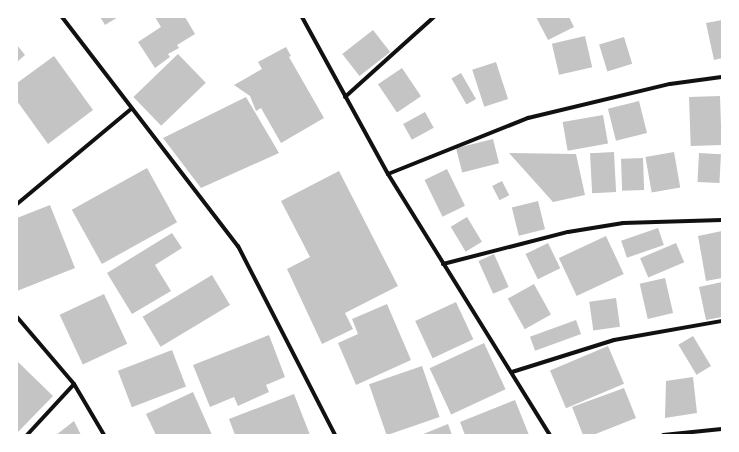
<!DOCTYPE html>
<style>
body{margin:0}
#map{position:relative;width:739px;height:452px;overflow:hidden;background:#fff;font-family:Barlow,sans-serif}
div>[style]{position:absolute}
.building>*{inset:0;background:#c4c4c4;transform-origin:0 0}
.minor>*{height:4px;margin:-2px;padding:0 2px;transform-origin:2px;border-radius:2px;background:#111}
span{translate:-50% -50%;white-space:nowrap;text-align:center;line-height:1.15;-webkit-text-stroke:3px #fff;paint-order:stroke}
.frame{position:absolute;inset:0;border:18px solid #fff;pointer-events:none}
</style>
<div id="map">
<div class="building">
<div style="clip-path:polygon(100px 17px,118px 17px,105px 25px)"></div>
<div style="clip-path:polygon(155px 17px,185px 17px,195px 34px,177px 45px,179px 48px,168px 54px,170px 57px,155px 68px,138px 42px,161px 27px)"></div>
<div style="clip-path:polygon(536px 17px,569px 17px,574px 27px,548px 40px)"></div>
<div style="clip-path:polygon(722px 20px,722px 58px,714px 60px,706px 23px)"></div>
<div style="left:373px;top:30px;width:28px;height:39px;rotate:52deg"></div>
<div style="left:585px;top:36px;width:32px;height:34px;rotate:77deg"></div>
<div style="left:624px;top:37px;width:28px;height:26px;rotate:73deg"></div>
<div style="clip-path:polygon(17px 45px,25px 55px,17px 62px)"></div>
<div style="clip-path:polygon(286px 47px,291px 56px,289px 57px,324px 118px,281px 143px,261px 108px,256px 111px,250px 96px,234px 85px,262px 69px,258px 62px)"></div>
<div style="left:178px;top:54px;width:40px;height:62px;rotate:46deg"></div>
<div style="clip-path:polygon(54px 56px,93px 110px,48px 144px,17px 101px,17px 83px)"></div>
<div style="left:496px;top:62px;width:39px;height:25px;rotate:72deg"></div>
<div style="left:402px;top:68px;width:34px;height:29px;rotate:56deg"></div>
<div style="left:461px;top:73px;width:30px;height:11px;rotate:60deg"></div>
<div style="left:720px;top:96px;width:49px;height:31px;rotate:88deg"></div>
<div style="clip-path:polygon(246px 97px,279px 153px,201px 188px,163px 138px)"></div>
<div style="left:639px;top:101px;width:33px;height:32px;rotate:76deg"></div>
<div style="left:425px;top:112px;width:18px;height:25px;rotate:61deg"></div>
<div style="left:603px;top:115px;width:29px;height:41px;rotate:80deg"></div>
<div style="left:493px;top:139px;width:25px;height:38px;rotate:76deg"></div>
<div style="left:614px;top:152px;width:40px;height:24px;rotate:87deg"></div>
<div style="left:674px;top:152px;width:36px;height:29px;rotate:80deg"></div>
<div style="clip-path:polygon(509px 153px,576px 154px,585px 195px,553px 202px)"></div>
<div style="left:699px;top:153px;width:22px;height:29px;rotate:3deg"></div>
<div style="left:643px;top:158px;width:32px;height:22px;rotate:88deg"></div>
<div style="left:147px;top:168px;width:62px;height:86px;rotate:61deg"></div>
<div style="left:447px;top:169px;width:41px;height:25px;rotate:64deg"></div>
<div style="clip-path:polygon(339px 171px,398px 286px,345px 313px,353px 329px,322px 344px,287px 269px,310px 257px,281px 201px)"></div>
<div style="left:502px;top:181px;width:16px;height:11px;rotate:63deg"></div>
<div style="left:538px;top:201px;width:29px;height:27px;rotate:76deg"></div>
<div style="clip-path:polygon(50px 205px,75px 268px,17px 291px,17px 218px)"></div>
<div style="left:467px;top:217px;width:29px;height:19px;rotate:59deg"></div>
<div style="left:658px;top:228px;width:18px;height:39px;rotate:71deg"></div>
<div style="clip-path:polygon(722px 231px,722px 278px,706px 281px,698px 236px)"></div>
<div style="clip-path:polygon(172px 233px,182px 248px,155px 265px,171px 291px,132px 314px,107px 273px)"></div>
<div style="left:606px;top:236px;width:42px;height:52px;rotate:65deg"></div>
<div style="left:548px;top:243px;width:28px;height:25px;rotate:64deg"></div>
<div style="left:676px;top:243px;width:21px;height:39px;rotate:67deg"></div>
<div style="left:494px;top:254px;width:36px;height:17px;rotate:66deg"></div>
<div style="left:212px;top:275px;width:35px;height:81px;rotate:59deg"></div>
<div style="left:665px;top:278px;width:36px;height:26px;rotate:77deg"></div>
<div style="clip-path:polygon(722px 282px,722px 317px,706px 320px,699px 287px)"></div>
<div style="left:534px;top:284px;width:35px;height:30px;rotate:61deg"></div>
<div style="left:104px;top:294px;width:55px;height:49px;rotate:65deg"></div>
<div style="left:616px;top:298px;width:29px;height:27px;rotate:82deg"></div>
<div style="left:456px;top:302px;width:41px;height:45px;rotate:65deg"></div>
<div style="clip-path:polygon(387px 304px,411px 360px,356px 385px,338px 343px,358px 334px,352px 319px)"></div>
<div style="left:576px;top:320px;width:15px;height:49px;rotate:70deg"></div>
<div style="clip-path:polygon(269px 335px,285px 377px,266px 385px,269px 392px,238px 406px,234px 397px,210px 407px,193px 365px)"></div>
<div style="left:693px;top:336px;width:35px;height:17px;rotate:59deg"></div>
<div style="left:484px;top:343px;width:51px;height:60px;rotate:65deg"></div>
<div style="left:608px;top:346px;width:41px;height:63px;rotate:67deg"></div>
<div style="left:172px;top:350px;width:39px;height:58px;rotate:69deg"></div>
<div style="clip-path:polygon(17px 361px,53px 396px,17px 433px)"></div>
<div style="left:422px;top:366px;width:54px;height:56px;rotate:71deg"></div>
<div style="clip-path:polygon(693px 377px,697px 413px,665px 418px,666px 381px)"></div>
<div style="clip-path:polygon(624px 388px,636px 418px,593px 435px,583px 435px,572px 407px)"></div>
<div style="clip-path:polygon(193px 392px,212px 435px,156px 435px,146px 414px)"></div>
<div style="clip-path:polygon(294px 394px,310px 435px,235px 435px,229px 419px)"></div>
<div style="clip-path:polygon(515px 400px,529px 435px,465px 435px,460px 422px)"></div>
<div style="clip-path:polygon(74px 421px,81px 435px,56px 435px)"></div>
<div style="clip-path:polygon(448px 424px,452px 435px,421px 435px)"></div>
</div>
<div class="minor">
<div style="left:62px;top:17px;width:289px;rotate:52.5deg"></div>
<div style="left:238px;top:246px;width:212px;rotate:62.8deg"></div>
<div style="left:302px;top:17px;width:179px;rotate:61.3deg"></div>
<div style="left:388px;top:174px;width:307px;rotate:58.2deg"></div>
<div style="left:345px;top:97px;width:120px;rotate:-42deg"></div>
<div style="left:388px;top:174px;width:151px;rotate:-21.8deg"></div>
<div style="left:528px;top:118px;width:146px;rotate:-13.5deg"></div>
<div style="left:670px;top:84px;width:52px;rotate:-7.7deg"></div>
<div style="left:17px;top:204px;width:148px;rotate:-39.8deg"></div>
<div style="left:443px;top:264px;width:129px;rotate:-14.4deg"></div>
<div style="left:568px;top:232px;width:56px;rotate:-9.3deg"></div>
<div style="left:623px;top:223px;width:99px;rotate:-1.7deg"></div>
<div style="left:17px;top:317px;width:88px;rotate:49.6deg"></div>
<div style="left:74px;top:384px;width:59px;rotate:59.5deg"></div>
<div style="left:512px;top:372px;width:107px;rotate:-17.4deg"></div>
<div style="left:614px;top:340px;width:110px;rotate:-10deg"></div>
<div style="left:27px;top:435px;width:69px;rotate:-47.3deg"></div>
<div style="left:663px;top:435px;width:59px;rotate:-5.8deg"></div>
</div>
<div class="frame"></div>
</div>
